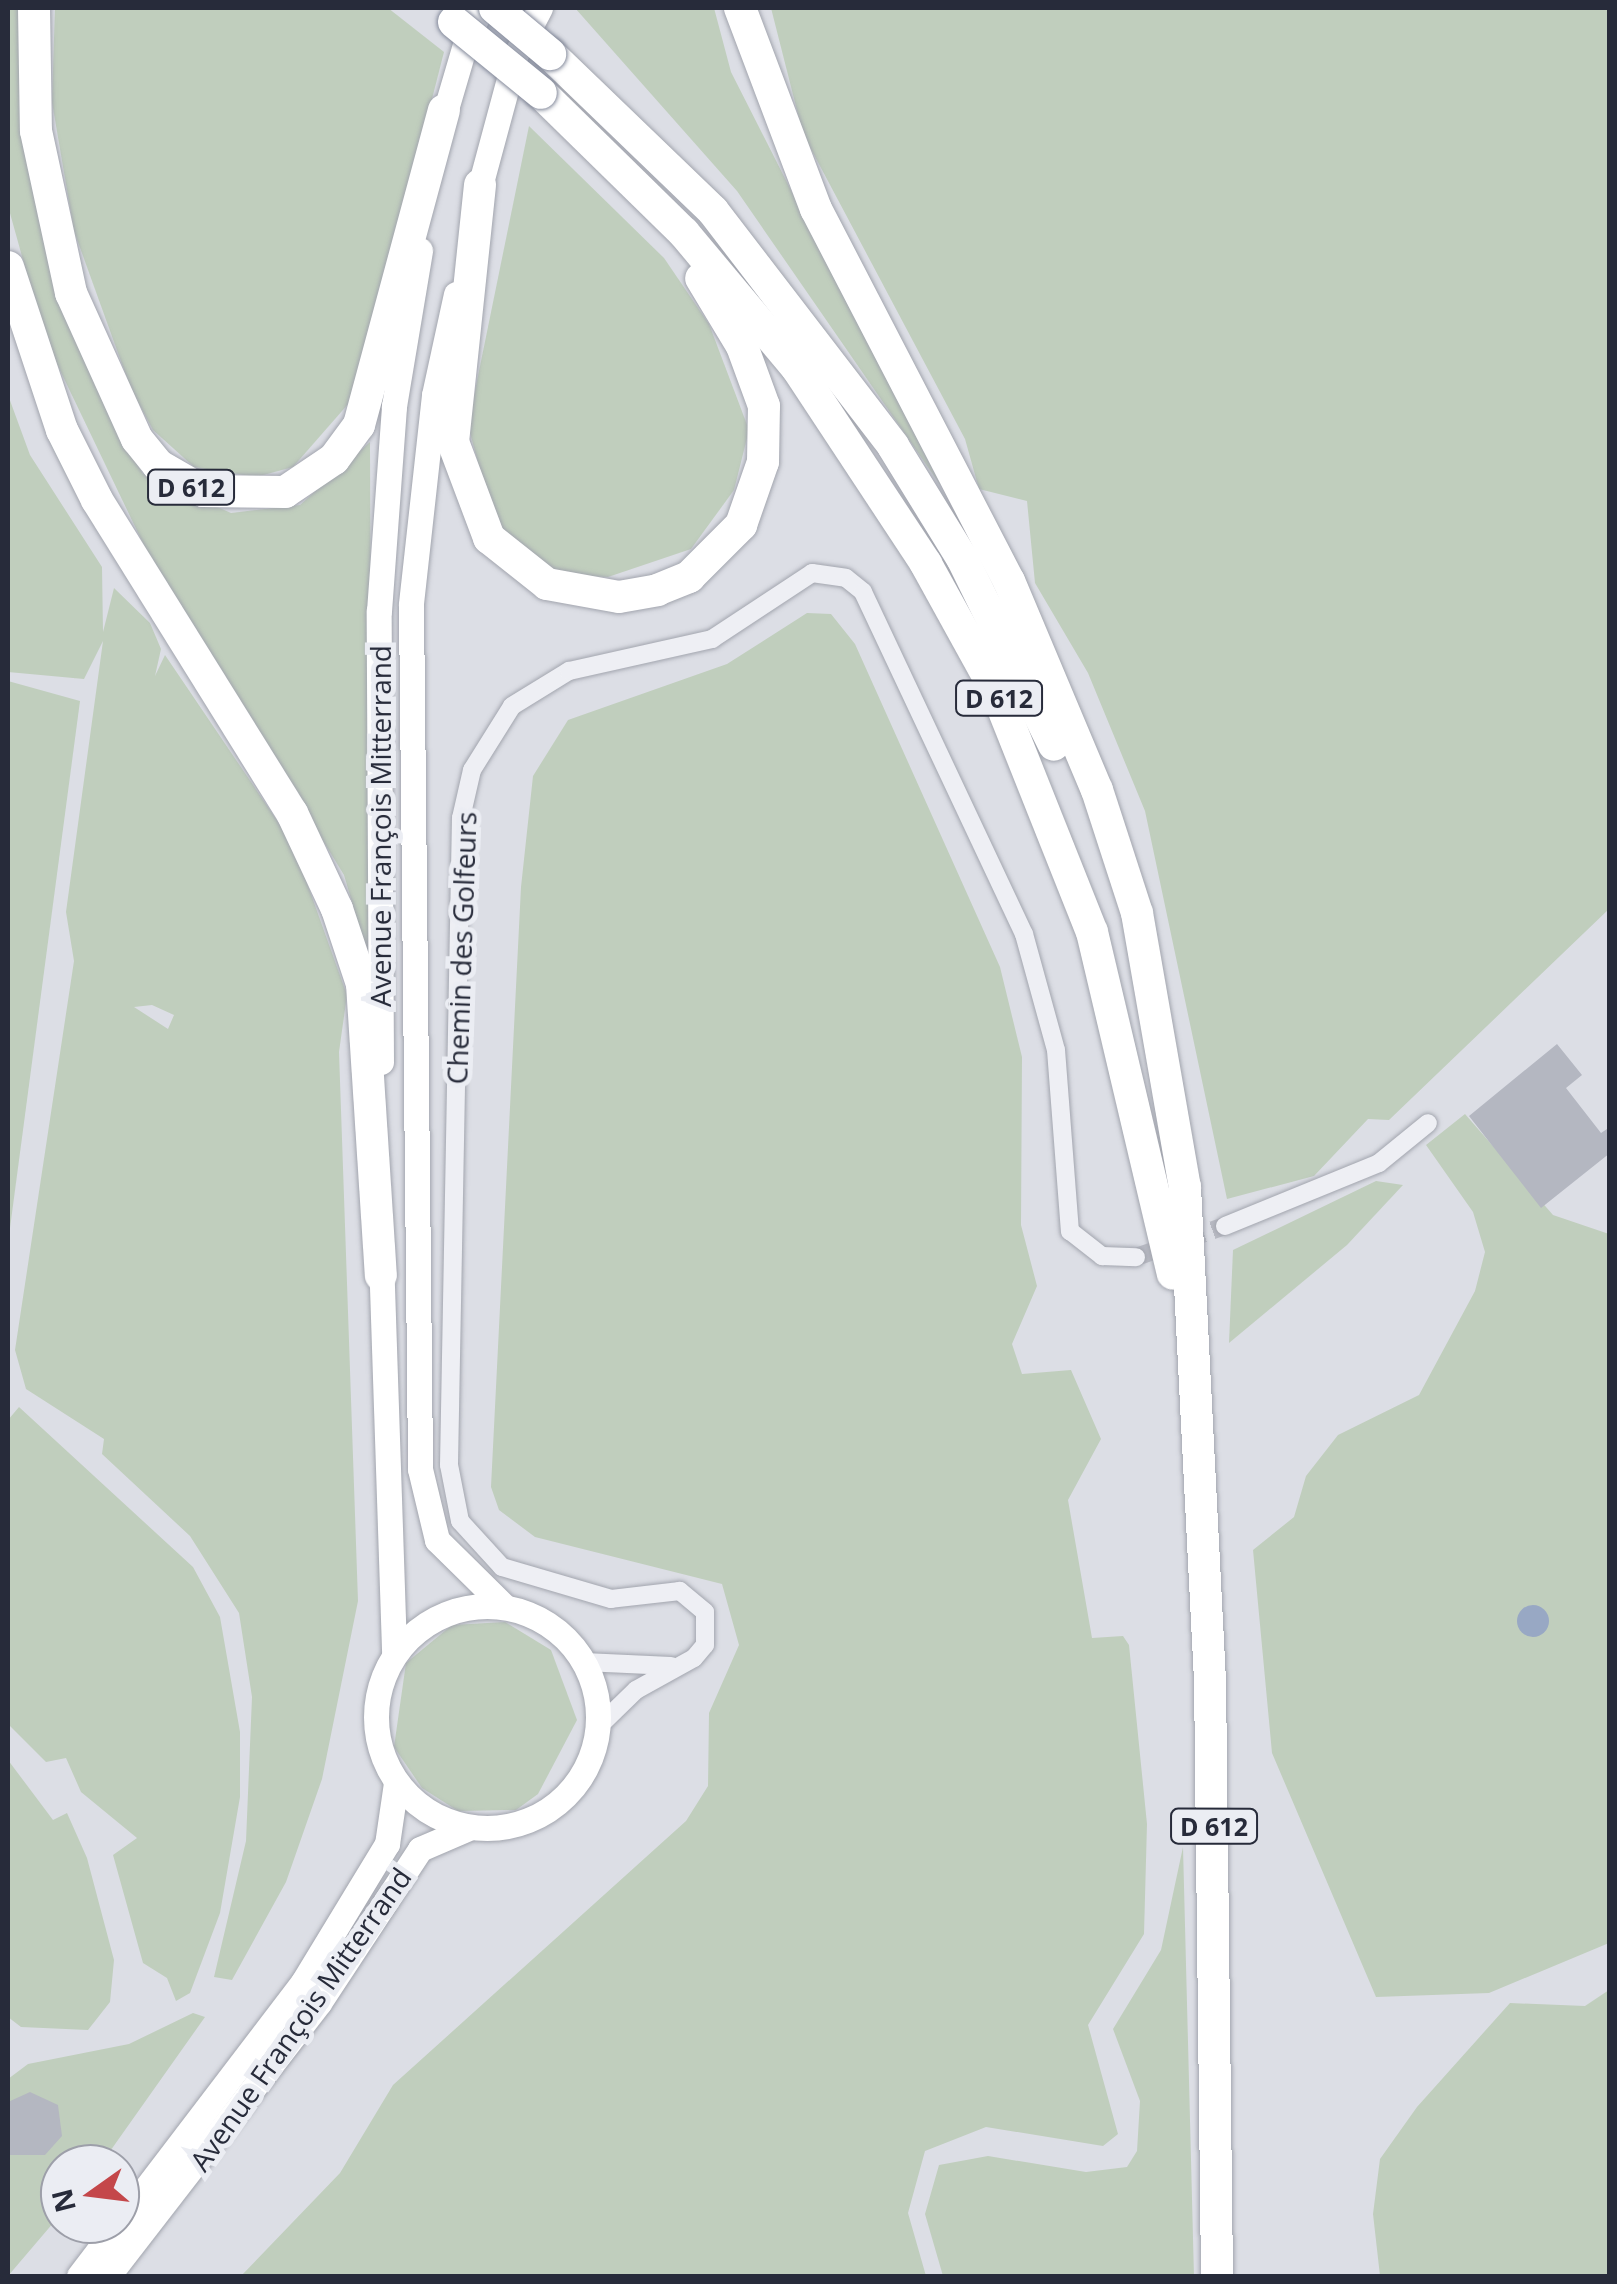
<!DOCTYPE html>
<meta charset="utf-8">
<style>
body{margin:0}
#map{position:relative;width:1617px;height:2284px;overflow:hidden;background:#dcdee5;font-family:"Open Sans",sans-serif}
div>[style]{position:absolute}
.green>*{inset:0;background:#c0cebd}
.water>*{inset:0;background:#98a8c4}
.round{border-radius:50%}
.building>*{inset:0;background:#b4b7c1}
.street-tunnel>*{height:18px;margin-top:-9px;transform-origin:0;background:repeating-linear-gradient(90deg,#b8bac3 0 18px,transparent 0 27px)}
.roads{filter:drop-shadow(0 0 2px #a2a5ae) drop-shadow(0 0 2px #a2a5ae)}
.street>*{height:18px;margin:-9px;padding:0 9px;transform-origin:9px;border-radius:9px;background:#eeeff4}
.secondary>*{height:25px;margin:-12.5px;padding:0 12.5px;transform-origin:12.5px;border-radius:12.5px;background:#fff}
.secondary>.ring{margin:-12.5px;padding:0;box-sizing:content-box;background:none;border:25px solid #fff;border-radius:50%}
.highway>*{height:32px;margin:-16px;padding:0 16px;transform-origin:16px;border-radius:16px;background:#fff}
.bridges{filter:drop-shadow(0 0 2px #848a9b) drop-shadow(0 0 2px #848a9b)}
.highway-bridge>*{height:32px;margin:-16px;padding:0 16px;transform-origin:16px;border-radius:16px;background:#fff}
span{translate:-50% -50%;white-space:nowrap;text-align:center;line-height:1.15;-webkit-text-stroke:10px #ebedf3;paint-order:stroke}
.shield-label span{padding:2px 8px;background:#ebedf3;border:2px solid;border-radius:8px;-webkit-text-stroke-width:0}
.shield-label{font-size:25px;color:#272b3a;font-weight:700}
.street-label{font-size:28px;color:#272b3a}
.frame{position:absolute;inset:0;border:10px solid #272b3a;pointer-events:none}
.north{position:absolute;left:40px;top:2144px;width:100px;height:100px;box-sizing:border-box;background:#ebedf3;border:2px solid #9d9fa9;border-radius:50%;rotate:256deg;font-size:28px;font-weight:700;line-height:40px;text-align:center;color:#272b3a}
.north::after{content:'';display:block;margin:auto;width:35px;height:45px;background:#c4474a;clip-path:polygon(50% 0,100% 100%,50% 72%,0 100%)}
</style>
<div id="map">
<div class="green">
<div style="clip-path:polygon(8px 8px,20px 8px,22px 129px,114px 426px,143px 474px,231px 513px,300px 505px,370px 442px,372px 970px,344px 875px,153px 564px,45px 339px,8px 206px)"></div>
<div style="clip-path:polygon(55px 8px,388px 8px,444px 52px,356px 395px,293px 467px,256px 477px,194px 467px,153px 430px,131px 389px,74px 231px,52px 102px)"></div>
<div style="clip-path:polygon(575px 8px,714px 8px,731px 72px,941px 486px,737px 191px)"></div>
<div style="clip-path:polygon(771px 8px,1609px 8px,1609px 909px,1389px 1120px,1368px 1119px,1314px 1176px,1227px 1199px,1145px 811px,1088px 673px,1035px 583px,1027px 501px,979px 489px,965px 439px,803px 134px)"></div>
<div style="clip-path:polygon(529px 126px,664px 258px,709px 324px,749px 430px,734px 490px,691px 549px,608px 577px,563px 575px,520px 554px,493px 519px,468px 425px)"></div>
<div style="clip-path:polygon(evenodd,8px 395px,30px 455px,102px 567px,103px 632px,114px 588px,150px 623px,161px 649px,155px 676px,165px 655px,293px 844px,347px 995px,339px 1052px,358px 1601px,322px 1779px,286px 1882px,232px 1980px,214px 1977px,246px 1841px,252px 1697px,239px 1613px,190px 1536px,102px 1454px,104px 1439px,26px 1389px,15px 1350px,74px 961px,66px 912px,103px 641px,84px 679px,8px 672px,8px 395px,152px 1005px,174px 1015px,168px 1029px,134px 1007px,152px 1005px)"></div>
<div style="clip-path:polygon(807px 613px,831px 614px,855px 644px,1000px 967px,1022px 1057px,1021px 1225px,1037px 1286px,1012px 1344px,1022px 1374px,1071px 1370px,1101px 1439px,1068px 1500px,1092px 1638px,1123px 1636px,1129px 1645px,1147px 1824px,1144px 1934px,1088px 2025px,1118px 2134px,1103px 2146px,986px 2127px,925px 2151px,908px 2213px,926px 2276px,241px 2276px,340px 2173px,393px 2085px,686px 1821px,708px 1786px,709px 1713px,739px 1645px,722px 1584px,535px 1537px,499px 1510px,491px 1487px,521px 887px,533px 776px,568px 720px,727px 664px)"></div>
<div style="clip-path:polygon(8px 681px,80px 701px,8px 1243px)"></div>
<div style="clip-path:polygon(1465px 1114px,1553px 1215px,1609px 1234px,1609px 1943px,1489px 1993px,1376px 1997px,1272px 1753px,1253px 1550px,1294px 1517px,1306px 1476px,1338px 1435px,1419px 1395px,1475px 1291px,1485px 1252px,1473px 1212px,1426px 1145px)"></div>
<div style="clip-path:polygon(1376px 1181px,1403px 1185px,1347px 1245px,1229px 1343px,1233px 1250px)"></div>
<div style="clip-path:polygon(19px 1407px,193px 1567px,220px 1617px,240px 1732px,240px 1797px,220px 1913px,190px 1993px,176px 2001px,167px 1978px,143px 1963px,113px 1855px,137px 1838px,81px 1792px,66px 1758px,46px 1762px,8px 1724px,8px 1420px)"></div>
<div style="clip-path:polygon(505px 1622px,551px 1650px,577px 1720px,538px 1794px,516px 1810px,458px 1811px,422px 1788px,394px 1747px,406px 1663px,452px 1625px)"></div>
<div style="clip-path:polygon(8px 1760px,53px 1820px,67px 1813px,87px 1858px,114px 1960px,110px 2002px,88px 2030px,21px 2027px,8px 2017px)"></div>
<div style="clip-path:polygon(1183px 1847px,1194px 2276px,943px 2276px,925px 2214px,939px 2165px,988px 2156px,1086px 2172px,1127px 2167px,1137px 2151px,1140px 2101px,1113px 2029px,1161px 1950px)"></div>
<div style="clip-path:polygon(1609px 1990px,1609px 2276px,1380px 2276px,1373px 2214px,1380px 2159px,1417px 2107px,1510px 2003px,1585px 2006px)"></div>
<div style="clip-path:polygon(193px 2013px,205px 2017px,101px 2164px,60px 2164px,60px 2215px,8px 2276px,8px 2079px,28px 2064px,129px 2044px)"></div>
</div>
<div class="water">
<div class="round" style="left:1517px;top:1605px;width:32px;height:32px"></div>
</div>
<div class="building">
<div style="clip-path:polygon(1557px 1044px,1582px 1075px,1566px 1088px,1601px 1133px,1610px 1127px,1610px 1153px,1541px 1208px,1469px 1116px)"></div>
<div style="clip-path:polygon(30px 2092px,58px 2105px,62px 2136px,45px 2155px,8px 2155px,8px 2102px)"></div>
</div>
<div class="street-tunnel">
<div style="left:1136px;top:1257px;width:94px;rotate:-19.2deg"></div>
</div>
<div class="roads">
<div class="street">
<div style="left:1225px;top:1226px;width:166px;rotate:-22.2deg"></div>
<div style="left:1379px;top:1163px;width:63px;rotate:-39.2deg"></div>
<div style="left:584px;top:1662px;width:87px;rotate:2.6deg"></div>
<div style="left:598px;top:1727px;width:53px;rotate:-44.2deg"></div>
<div style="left:636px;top:1690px;width:66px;rotate:-28.9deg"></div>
<div style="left:694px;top:1658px;width:17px;rotate:-50deg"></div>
<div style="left:705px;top:1645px;width:33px;rotate:-90deg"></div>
<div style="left:705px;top:1612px;width:33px;rotate:-140deg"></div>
<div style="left:680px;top:1591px;width:69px;rotate:173.4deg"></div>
<div style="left:611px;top:1599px;width:114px;rotate:-163.6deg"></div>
<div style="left:502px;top:1567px;width:62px;rotate:-132.4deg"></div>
<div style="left:460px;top:1521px;width:57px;rotate:-101.1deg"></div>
<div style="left:449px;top:1465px;width:647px;rotate:-88.94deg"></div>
<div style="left:461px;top:818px;width:49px;rotate:-77.1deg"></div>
<div style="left:472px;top:770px;width:75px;rotate:-58deg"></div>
<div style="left:512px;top:706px;width:67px;rotate:-31.6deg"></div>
<div style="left:569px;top:671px;width:147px;rotate:-12.6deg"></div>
<div style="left:712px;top:639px;width:120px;rotate:-33.4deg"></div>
<div style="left:812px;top:573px;width:34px;rotate:8deg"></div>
<div style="left:846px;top:578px;width:22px;rotate:39deg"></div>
<div style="left:863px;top:592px;width:378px;rotate:64.8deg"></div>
<div style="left:1024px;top:934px;width:120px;rotate:74.6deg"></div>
<div style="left:1056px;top:1050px;width:182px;rotate:85.6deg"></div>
<div style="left:1070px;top:1231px;width:41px;rotate:38deg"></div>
<div style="left:1102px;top:1256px;width:34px;rotate:2deg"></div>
</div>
<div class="secondary">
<div style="left:441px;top:126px;width:109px;rotate:-73.6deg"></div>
<div style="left:476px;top:201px;width:150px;rotate:-74.9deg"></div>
<div style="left:515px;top:56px;width:54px;rotate:-62.5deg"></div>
<div style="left:456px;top:294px;width:103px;rotate:102.3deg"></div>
<div style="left:434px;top:395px;width:211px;rotate:96.3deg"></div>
<div style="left:411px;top:605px;width:864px;rotate:89.4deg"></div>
<div style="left:420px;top:1469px;width:73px;rotate:76.5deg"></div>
<div style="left:437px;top:1540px;width:95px;rotate:44.6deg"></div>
<div style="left:381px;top:1062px;width:451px;rotate:-90.3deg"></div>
<div style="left:379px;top:611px;width:206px;rotate:-85.8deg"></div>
<div style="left:394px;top:406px;width:158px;rotate:-80.5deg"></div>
<div style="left:381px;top:1257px;width:397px;rotate:88.1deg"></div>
<div class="ring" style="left:376px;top:1606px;width:197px;height:197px"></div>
<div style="left:79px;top:2276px;width:370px;rotate:-52.7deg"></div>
<div style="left:303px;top:1982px;width:162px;rotate:-58.7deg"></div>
<div style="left:387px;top:1844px;width:62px;rotate:-81.6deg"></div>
<div style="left:108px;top:2276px;width:345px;rotate:-52.3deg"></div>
<div style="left:319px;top:2003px;width:184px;rotate:-56.7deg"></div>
<div style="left:420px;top:1849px;width:53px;rotate:-23.2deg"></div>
</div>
<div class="highway">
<div style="left:34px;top:8px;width:123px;rotate:89.1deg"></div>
<div style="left:36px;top:131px;width:166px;rotate:77.8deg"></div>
<div style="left:71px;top:293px;width:160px;rotate:65.7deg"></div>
<div style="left:137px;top:439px;width:33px;rotate:51deg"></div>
<div style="left:158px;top:465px;width:52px;rotate:30deg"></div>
<div style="left:203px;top:491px;width:82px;rotate:0.7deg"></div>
<div style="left:285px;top:492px;width:59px;rotate:-34deg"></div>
<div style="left:334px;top:459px;width:42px;rotate:-53.7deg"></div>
<div style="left:359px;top:425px;width:326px;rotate:-74.9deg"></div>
<div style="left:740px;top:8px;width:215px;rotate:69.3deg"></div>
<div style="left:816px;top:209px;width:419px;rotate:62.6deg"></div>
<div style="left:1009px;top:581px;width:227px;rotate:67.2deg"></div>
<div style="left:1097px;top:790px;width:129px;rotate:72deg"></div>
<div style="left:1137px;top:913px;width:278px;rotate:80.1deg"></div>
<div style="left:1185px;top:1187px;width:492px;rotate:87.1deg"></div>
<div style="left:1210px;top:1678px;width:598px;rotate:89.33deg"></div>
<div style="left:473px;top:19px;width:12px;rotate:-70deg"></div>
<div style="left:550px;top:54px;width:226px;rotate:43.9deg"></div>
<div style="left:713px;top:211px;width:296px;rotate:52.5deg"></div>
<div style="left:893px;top:446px;width:132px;rotate:58.4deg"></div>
<div style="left:962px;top:558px;width:208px;rotate:63.8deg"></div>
<div style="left:541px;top:93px;width:200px;rotate:44.4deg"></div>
<div style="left:684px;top:233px;width:176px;rotate:50.1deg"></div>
<div style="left:797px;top:368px;width:235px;rotate:56.6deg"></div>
<div style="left:926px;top:564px;width:145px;rotate:61.1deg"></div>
<div style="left:996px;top:691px;width:259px;rotate:68.3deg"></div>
<div style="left:1092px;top:932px;width:351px;rotate:76.7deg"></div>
<div style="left:480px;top:185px;width:258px;rotate:96deg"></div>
<div style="left:453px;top:442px;width:103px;rotate:69.4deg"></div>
<div style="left:489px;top:538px;width:74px;rotate:38.4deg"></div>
<div style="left:547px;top:584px;width:73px;rotate:10.2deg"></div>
<div style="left:619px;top:597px;width:39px;rotate:-10deg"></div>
<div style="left:657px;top:590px;width:35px;rotate:-22deg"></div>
<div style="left:689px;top:577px;width:74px;rotate:-45deg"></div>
<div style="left:741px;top:525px;width:67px;rotate:-70.8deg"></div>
<div style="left:763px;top:462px;width:56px;rotate:-89deg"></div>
<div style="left:764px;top:406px;width:64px;rotate:-110.1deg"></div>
<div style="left:742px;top:346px;width:79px;rotate:-121.1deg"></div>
<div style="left:8px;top:267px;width:172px;rotate:71.7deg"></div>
<div style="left:62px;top:430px;width:78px;rotate:63.4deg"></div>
<div style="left:97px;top:500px;width:369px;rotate:58.1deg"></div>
<div style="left:292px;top:813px;width:106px;rotate:64.9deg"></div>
<div style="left:337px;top:909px;width:79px;rotate:71.6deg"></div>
<div style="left:362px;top:984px;width:292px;rotate:86.3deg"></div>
</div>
</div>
<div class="bridges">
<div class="highway-bridge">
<div style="left:495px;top:8px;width:72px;rotate:39.9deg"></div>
<div style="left:454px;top:22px;width:112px;rotate:39.2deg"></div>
</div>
</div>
<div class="shield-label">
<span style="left:191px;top:487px">D 612</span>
<span style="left:999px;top:698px">D 612</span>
<span style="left:1214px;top:1826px">D 612</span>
</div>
<div class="street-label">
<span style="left:380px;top:826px;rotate:-90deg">Avenue François Mitterrand</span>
<span style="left:461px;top:948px;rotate:-88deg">Chemin des Golfeurs</span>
<span style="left:300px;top:2019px;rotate:-55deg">Avenue François Mitterrand</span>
</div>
<div class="frame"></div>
<div class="north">N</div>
</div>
